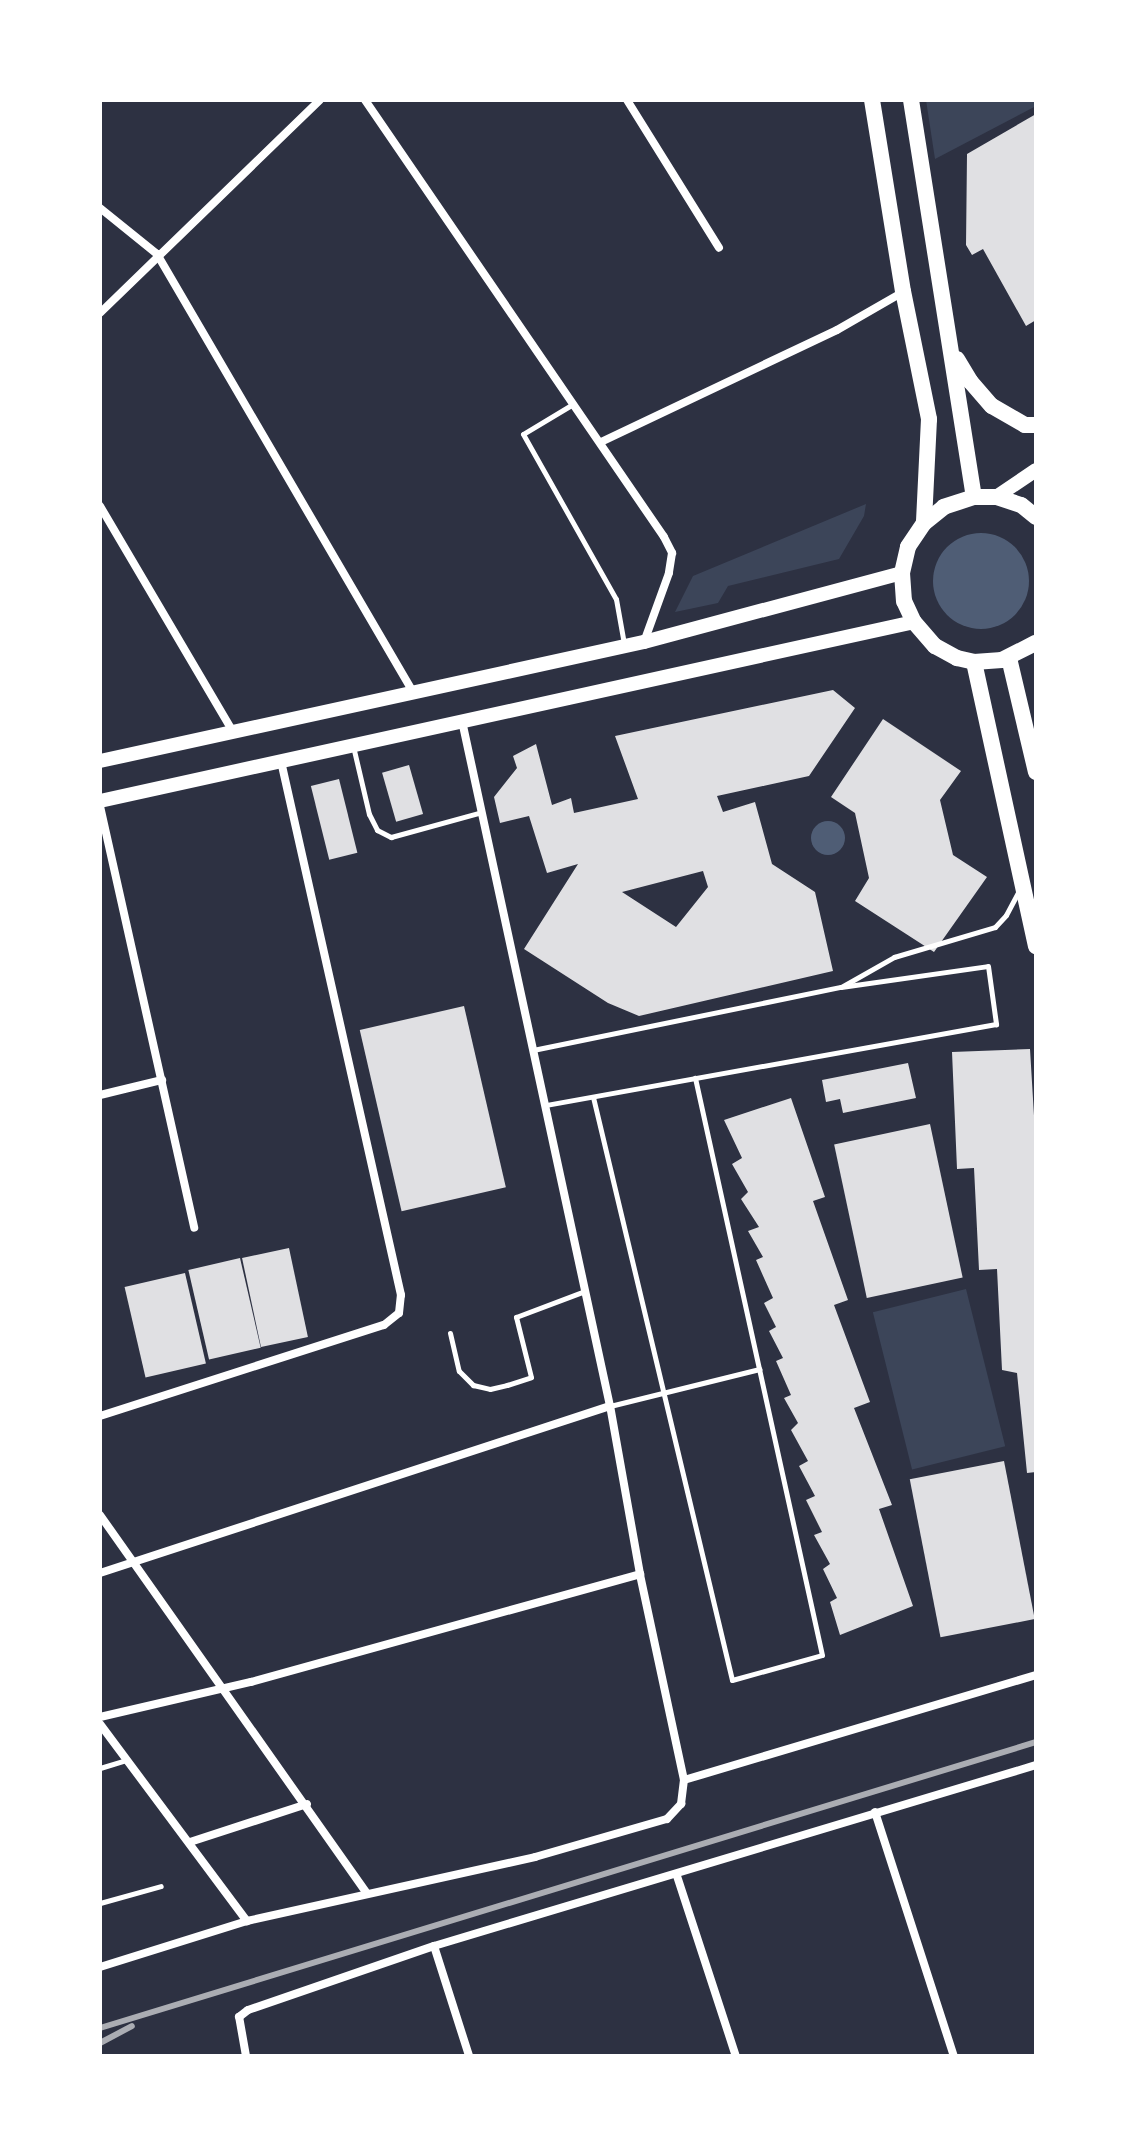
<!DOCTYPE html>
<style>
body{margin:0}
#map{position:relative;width:1136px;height:2156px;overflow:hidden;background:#2d3142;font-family:Inter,sans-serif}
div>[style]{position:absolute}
.green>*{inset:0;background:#3c4559;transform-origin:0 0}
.water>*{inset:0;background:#4f5d75}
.round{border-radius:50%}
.building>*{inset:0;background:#e0e0e3;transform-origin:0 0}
.service>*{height:5px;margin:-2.5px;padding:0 2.5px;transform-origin:2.5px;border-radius:2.5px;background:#fff}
.minor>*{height:8px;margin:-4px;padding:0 4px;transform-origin:4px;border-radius:4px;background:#fff}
.secondary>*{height:14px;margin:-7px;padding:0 7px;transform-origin:7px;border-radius:7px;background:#fff}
.primary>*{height:16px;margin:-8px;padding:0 8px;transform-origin:8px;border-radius:8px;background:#fff}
.rail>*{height:6px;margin:-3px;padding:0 3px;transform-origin:3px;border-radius:3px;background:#abadb3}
span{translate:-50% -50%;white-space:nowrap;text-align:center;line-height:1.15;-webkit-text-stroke:6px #fff;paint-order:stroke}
.frame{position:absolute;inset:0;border:102px solid #fff;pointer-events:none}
</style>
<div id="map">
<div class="green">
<div style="clip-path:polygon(926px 100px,1036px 100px,1036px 106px,935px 159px)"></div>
<div style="clip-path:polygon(866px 504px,864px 516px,839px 559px,728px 586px,718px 603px,675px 612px,693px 576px)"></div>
<div style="left:966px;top:1289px;width:162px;height:96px;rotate:76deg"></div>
</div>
<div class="water">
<div class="round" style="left:933px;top:533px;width:96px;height:96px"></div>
<div class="round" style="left:811px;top:821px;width:34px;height:34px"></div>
</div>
<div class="building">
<div style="clip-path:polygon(1036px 114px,1036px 320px,1026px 326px,983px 249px,972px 255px,966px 245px,967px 154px)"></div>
<div style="clip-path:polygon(evenodd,833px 690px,855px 708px,809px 776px,717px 796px,723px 812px,755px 802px,772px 864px,815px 892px,833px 971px,639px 1016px,608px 1003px,524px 949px,578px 864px,547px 873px,529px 816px,500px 823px,494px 797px,517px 768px,513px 756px,536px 744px,552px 805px,571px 798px,574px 813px,638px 799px,615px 736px,833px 690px,703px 871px,708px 887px,676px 927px,622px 892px,703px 871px)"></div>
<div style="clip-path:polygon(883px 719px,961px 771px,940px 800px,953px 855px,987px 877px,934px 952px,855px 901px,869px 878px,855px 813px,831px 797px)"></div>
<div style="left:409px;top:765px;width:51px;height:28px;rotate:74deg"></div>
<div style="left:339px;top:779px;width:76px;height:29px;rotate:76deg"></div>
<div style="left:464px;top:1006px;width:186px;height:107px;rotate:77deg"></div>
<div style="clip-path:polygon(1030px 1049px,1036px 1149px,1036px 1472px,1027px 1473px,1017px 1373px,1002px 1370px,997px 1269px,979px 1270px,974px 1168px,957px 1169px,952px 1052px)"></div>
<div style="clip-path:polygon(908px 1063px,916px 1098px,843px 1113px,840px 1099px,826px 1102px,822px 1080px)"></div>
<div style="clip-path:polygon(791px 1098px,825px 1197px,813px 1201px,848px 1300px,834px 1305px,870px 1402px,854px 1408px,892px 1505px,879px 1509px,913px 1606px,840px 1635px,830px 1602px,837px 1598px,823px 1569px,830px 1564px,814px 1535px,822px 1532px,806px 1500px,815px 1496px,799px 1466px,808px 1461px,791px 1430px,798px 1423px,784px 1398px,791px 1395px,776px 1361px,783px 1358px,769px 1331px,776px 1327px,764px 1303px,773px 1298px,756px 1260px,763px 1257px,748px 1231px,759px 1227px,741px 1199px,748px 1192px,732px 1164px,742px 1158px,724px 1120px)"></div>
<div style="left:930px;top:1124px;width:157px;height:98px;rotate:78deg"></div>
<div style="left:289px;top:1248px;width:91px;height:48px;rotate:78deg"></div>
<div style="left:240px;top:1258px;width:92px;height:53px;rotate:77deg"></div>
<div style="left:185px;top:1273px;width:93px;height:62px;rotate:77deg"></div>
<div style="left:1004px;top:1461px;width:161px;height:96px;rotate:79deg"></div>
</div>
<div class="service">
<div style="left:573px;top:404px;width:58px;rotate:149deg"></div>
<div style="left:523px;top:434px;width:189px;rotate:60.6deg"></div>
<div style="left:616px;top:599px;width:46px;rotate:79.9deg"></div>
<div style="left:353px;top:746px;width:70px;rotate:76.8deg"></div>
<div style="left:369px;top:814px;width:18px;rotate:63deg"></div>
<div style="left:377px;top:830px;width:16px;rotate:27deg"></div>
<div style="left:391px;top:837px;width:94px;rotate:-15.4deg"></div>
<div style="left:843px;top:986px;width:59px;rotate:-29.6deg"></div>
<div style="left:894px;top:957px;width:105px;rotate:-16.5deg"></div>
<div style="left:995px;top:927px;width:16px;rotate:-47deg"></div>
<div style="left:1006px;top:915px;width:30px;rotate:-62deg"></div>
<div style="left:533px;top:1050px;width:314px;rotate:-11.6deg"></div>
<div style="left:841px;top:987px;width:148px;rotate:-8.1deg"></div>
<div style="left:988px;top:966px;width:59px;rotate:82.1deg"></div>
<div style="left:996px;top:1024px;width:458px;rotate:169.8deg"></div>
<div style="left:593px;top:1097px;width:599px;rotate:76.59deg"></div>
<div style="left:732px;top:1680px;width:93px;rotate:-15.5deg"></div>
<div style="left:822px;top:1655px;width:591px;rotate:-102.41deg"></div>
<div style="left:450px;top:1333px;width:39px;rotate:77deg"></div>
<div style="left:459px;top:1371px;width:20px;rotate:45deg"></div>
<div style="left:473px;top:1385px;width:17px;rotate:13deg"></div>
<div style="left:490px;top:1389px;width:17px;rotate:-13deg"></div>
<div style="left:507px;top:1385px;width:25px;rotate:-18deg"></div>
<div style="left:531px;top:1377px;width:62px;rotate:-104deg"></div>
<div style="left:516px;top:1317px;width:74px;rotate:-20.6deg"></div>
<div style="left:610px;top:1406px;width:154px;rotate:-13.9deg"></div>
<div style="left:100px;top:1768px;width:27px;rotate:-17deg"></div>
<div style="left:100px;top:1903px;width:63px;rotate:-15.6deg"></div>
</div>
<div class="minor">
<div style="left:365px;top:100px;width:529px;rotate:55.62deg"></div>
<div style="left:664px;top:537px;width:18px;rotate:63deg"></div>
<div style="left:672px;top:553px;width:20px;rotate:99deg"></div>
<div style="left:669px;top:573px;width:73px;rotate:109.9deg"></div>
<div style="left:627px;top:100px;width:174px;rotate:58.1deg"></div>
<div style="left:100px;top:208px;width:73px;rotate:38.9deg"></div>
<div style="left:157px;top:254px;width:507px;rotate:59.69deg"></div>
<div style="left:100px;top:313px;width:306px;rotate:-44.1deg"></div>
<div style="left:601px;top:442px;width:261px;rotate:-25.4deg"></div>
<div style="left:837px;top:330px;width:76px;rotate:-29.9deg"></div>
<div style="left:100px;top:506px;width:262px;rotate:59.5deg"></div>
<div style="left:100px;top:806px;width:432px;rotate:77.4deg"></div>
<div style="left:100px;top:1095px;width:64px;rotate:-13.6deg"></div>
<div style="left:100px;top:1416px;width:298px;rotate:-17.8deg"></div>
<div style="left:384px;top:1325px;width:19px;rotate:-39deg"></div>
<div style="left:399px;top:1313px;width:18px;rotate:-84deg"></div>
<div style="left:401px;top:1295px;width:547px;rotate:-102.67deg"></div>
<div style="left:100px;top:1515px;width:463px;rotate:54.8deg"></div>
<div style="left:100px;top:1573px;width:537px;rotate:-18.13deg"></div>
<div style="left:100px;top:1717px;width:155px;rotate:-13.1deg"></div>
<div style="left:251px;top:1682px;width:404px;rotate:-15.5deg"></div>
<div style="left:100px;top:1724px;width:246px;rotate:53.3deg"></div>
<div style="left:684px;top:1780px;width:367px;rotate:-16.6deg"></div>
<div style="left:875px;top:1812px;width:256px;rotate:72.1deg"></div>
<div style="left:190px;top:1842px;width:123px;rotate:-18deg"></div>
<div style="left:677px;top:1876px;width:189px;rotate:71.9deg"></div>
<div style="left:434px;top:1946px;width:115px;rotate:72.3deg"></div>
<div style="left:100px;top:1967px;width:154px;rotate:-17.4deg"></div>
<div style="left:247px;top:1921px;width:295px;rotate:-12.5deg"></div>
<div style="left:535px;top:1857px;width:137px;rotate:-16.1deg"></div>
<div style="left:667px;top:1819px;width:21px;rotate:-47deg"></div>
<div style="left:681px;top:1804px;width:24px;rotate:-83deg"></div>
<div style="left:684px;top:1780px;width:211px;rotate:-102.1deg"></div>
<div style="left:640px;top:1574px;width:171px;rotate:-100.1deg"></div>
<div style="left:610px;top:1406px;width:701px;rotate:-102.19deg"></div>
<div style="left:246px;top:2056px;width:40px;rotate:-100deg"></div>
<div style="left:239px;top:2017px;width:11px;rotate:-38deg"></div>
<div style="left:248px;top:2010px;width:197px;rotate:-19deg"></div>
<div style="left:434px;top:1946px;width:629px;rotate:-16.73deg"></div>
</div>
<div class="secondary">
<div style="left:996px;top:497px;width:48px;rotate:-34deg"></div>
<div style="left:100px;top:761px;width:557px;rotate:-12.34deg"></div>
<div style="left:644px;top:642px;width:267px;rotate:-15deg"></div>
<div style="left:100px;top:801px;width:833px;rotate:-12.4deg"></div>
</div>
<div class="primary">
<div style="left:872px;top:100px;width:193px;rotate:80.8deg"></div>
<div style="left:903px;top:291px;width:131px;rotate:78.5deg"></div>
<div style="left:929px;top:419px;width:104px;rotate:92.8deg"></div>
<div style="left:911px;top:100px;width:402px;rotate:81deg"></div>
<div style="left:957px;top:359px;width:26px;rotate:59deg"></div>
<div style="left:970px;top:381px;width:33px;rotate:49deg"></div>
<div style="left:992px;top:406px;width:38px;rotate:30deg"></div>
<div style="left:1025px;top:425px;width:11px"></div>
<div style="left:1036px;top:517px;width:19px;rotate:-141deg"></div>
<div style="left:1021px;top:505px;width:26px;rotate:-162deg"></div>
<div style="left:996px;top:497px;width:22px;rotate:180deg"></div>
<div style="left:974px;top:497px;width:32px;rotate:162deg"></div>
<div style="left:944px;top:507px;width:26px;rotate:141deg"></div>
<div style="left:924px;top:523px;width:29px;rotate:124deg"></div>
<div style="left:908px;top:547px;width:27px;rotate:103deg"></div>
<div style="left:902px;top:573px;width:28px;rotate:86deg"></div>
<div style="left:904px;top:601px;width:23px;rotate:65deg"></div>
<div style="left:914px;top:622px;width:32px;rotate:49deg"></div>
<div style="left:935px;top:646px;width:25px;rotate:29deg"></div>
<div style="left:957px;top:658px;width:17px;rotate:13deg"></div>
<div style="left:974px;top:662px;width:28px;rotate:-4deg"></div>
<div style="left:1002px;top:660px;width:38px;rotate:-27deg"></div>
<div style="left:1009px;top:658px;width:117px;rotate:76.7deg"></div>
<div style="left:974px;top:662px;width:291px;rotate:77.7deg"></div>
</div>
<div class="rail">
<div style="left:100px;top:2028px;width:979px;rotate:-16.99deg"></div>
<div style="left:100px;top:2043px;width:36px;rotate:-28deg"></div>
</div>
<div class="frame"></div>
</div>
